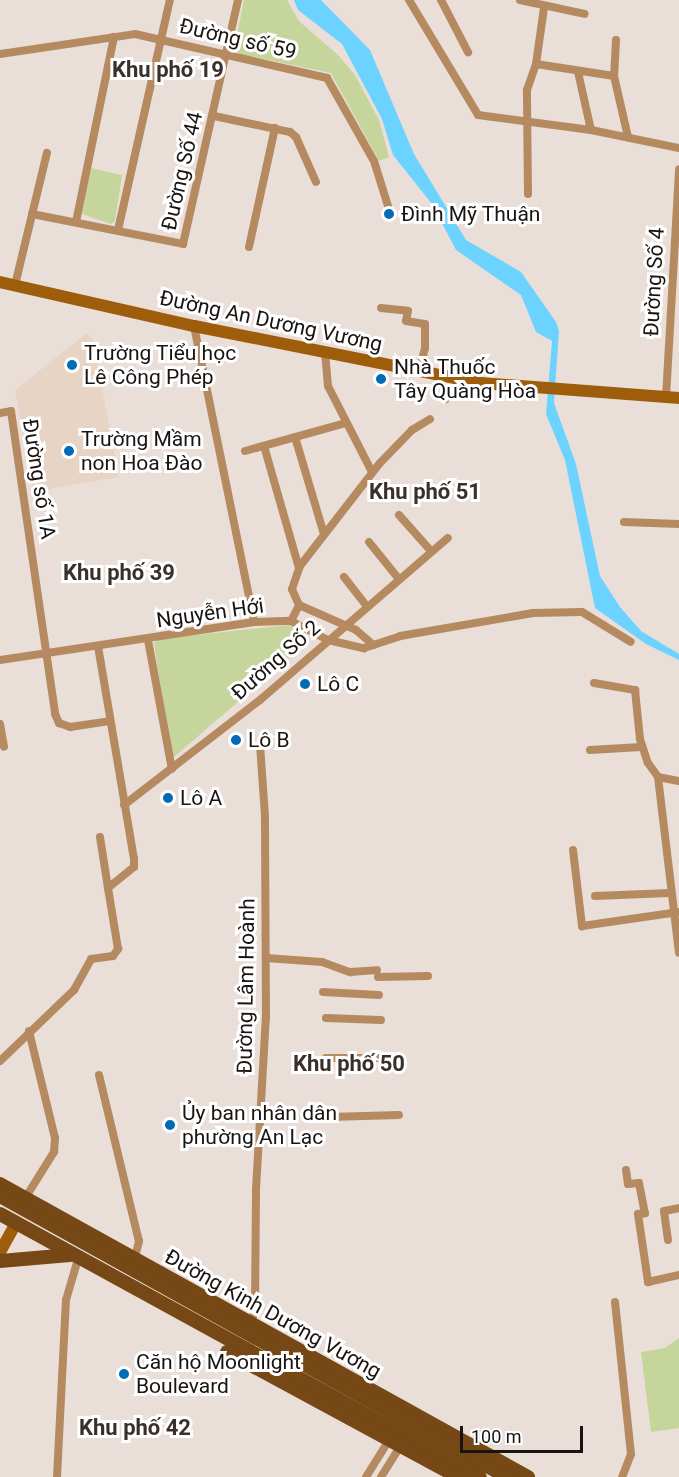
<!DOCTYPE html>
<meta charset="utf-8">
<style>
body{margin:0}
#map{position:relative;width:679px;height:1477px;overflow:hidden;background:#eadfd8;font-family:Roboto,sans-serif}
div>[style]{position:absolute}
.education>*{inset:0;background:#e7d4c4}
.green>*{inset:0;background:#c5d59b}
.water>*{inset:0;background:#6cd2ff}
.minor>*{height:8px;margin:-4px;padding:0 4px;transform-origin:4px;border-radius:4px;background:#b68a60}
.secondary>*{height:12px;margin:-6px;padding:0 6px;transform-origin:6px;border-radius:6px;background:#9d5d0b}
.primary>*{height:14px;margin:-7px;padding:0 7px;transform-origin:7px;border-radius:7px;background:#764816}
.dots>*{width:16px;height:16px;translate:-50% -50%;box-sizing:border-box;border:3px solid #fff;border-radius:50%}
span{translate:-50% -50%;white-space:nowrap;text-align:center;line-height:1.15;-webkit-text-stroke:6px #fff;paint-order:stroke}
.street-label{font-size:21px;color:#181412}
.poi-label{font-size:21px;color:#181412}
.left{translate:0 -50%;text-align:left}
.neighbourhood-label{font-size:22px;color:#39302b;font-weight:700}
.scale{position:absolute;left:460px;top:1426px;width:123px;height:27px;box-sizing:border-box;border:3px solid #181412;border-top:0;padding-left:8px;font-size:18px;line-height:21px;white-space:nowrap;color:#181412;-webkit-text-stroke:4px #fff;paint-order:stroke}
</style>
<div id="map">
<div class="education">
<div style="clip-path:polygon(87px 333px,93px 340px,119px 477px,33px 492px,15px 390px)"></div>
</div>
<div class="green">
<div style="clip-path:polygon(244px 0,287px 0,299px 21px,338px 55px,355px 75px,379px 120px,389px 157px,379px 161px,331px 73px,239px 54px,235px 45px)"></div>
<div style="clip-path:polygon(91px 168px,122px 175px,115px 221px,111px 224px,82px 214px)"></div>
<div style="clip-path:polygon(289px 625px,305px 632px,305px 644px,174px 757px,171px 755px,154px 643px,158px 639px)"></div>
<div style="clip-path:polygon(679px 1338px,679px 1428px,651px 1432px,641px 1352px,665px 1348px)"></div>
</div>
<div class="water">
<div style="clip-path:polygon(294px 0,321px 0,370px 50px,414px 154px,466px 240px,521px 272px,556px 322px,559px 331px,554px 403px,576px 464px,600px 576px,620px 607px,641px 631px,679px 654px,679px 660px,646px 644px,595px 608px,565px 460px,546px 414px,552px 341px,536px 332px,521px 295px,456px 250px,432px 204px,393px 155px,382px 119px,342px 44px,298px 10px)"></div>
</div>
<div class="minor">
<div style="left:409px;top:0;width:134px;rotate:59deg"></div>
<div style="left:478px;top:115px;width:114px;rotate:7.6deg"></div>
<div style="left:591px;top:130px;width:90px;rotate:11.6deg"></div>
<div style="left:441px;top:0;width:59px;rotate:62.6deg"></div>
<div style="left:520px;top:0;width:66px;rotate:12.2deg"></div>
<div style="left:616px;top:40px;width:36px;rotate:93deg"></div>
<div style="left:614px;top:76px;width:63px;rotate:77.1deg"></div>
<div style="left:0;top:54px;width:136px;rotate:-8.4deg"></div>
<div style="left:135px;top:34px;width:197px;rotate:12.9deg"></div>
<div style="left:327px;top:78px;width:95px;rotate:60.5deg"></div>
<div style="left:374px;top:161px;width:47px;rotate:72.7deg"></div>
<div style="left:536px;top:64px;width:79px;rotate:8.7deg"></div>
<div style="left:578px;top:72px;width:59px;rotate:77.4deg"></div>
<div style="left:214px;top:116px;width:78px;rotate:11.9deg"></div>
<div style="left:290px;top:132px;width:8px;rotate:40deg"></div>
<div style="left:296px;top:137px;width:49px;rotate:66deg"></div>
<div style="left:528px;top:194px;width:104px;rotate:-90.6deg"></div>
<div style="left:527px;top:90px;width:28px;rotate:-71deg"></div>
<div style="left:536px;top:64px;width:57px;rotate:-81.9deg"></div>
<div style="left:32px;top:214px;width:154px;rotate:11.2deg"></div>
<div style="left:183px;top:244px;width:250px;rotate:-77.3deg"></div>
<div style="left:76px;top:222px;width:189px;rotate:-78.4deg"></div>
<div style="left:118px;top:230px;width:236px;rotate:-77.3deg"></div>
<div style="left:249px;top:247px;width:122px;rotate:-77.7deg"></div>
<div style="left:15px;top:285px;width:136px;rotate:-76.4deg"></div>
<div style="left:381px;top:308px;width:27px;rotate:6deg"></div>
<div style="left:408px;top:311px;width:10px;rotate:101deg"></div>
<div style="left:406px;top:321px;width:19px;rotate:9deg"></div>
<div style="left:425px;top:324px;width:24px;rotate:90deg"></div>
<div style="left:425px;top:348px;width:25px;rotate:104deg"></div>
<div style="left:194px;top:326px;width:302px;rotate:78.5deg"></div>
<div style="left:325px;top:352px;width:34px;rotate:85deg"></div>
<div style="left:328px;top:386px;width:97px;rotate:62.9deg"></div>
<div style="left:666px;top:397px;width:228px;rotate:-86.7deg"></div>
<div style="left:446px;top:399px;width:24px;rotate:-54deg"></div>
<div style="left:0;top:413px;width:11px;rotate:-10deg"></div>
<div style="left:11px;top:411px;width:306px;rotate:81.7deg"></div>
<div style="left:55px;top:714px;width:10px;rotate:66deg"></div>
<div style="left:59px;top:723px;width:12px;rotate:20deg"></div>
<div style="left:70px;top:727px;width:40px;rotate:-8.5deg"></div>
<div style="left:295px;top:437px;width:101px;rotate:73.4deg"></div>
<div style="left:264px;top:446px;width:127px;rotate:74deg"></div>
<div style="left:245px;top:451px;width:105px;rotate:-15.5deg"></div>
<div style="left:399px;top:515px;width:48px;rotate:48.4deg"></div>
<div style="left:624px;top:522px;width:55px;rotate:2.1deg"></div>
<div style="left:369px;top:542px;width:46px;rotate:51.1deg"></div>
<div style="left:344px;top:577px;width:36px;rotate:52deg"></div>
<div style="left:299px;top:605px;width:62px;rotate:23.7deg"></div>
<div style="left:356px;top:630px;width:23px;rotate:41deg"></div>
<div style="left:291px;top:621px;width:18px;rotate:-63deg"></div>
<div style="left:299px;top:605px;width:17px;rotate:-114deg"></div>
<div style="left:292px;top:589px;width:24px;rotate:-71deg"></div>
<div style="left:300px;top:566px;width:130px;rotate:-52.2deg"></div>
<div style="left:380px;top:463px;width:46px;rotate:-45.9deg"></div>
<div style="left:412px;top:430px;width:21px;rotate:-31deg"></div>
<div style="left:148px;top:640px;width:131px;rotate:79.5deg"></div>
<div style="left:0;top:660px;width:257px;rotate:-8.5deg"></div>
<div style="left:254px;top:622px;width:37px;rotate:-2deg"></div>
<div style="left:291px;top:621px;width:42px;rotate:27.2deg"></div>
<div style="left:328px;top:640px;width:37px;rotate:13deg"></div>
<div style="left:364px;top:648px;width:38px;rotate:-18deg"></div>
<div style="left:400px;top:636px;width:135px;rotate:-9.8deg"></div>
<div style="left:533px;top:613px;width:49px;rotate:-1.2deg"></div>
<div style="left:582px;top:612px;width:57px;rotate:31.5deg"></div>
<div style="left:594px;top:683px;width:42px;rotate:9.7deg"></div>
<div style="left:635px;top:690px;width:49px;rotate:84.2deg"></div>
<div style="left:640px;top:739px;width:25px;rotate:72deg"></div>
<div style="left:648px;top:763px;width:17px;rotate:54deg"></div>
<div style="left:658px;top:777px;width:21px;rotate:11deg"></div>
<div style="left:0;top:724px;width:23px;rotate:80deg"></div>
<div style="left:590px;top:750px;width:51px;rotate:-3.4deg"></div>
<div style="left:658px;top:777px;width:177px;rotate:83.2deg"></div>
<div style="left:124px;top:805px;width:172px;rotate:-37.7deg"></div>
<div style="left:260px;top:700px;width:248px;rotate:-40.8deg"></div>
<div style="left:100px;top:837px;width:52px;rotate:81.1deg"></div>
<div style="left:573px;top:850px;width:77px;rotate:83.2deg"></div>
<div style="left:582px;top:926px;width:98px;rotate:-8.2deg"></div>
<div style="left:595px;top:896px;width:75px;rotate:-2.3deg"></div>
<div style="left:266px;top:958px;width:56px;rotate:4.1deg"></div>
<div style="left:322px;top:962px;width:30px;rotate:20deg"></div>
<div style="left:350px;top:972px;width:27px;rotate:-4deg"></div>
<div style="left:378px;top:977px;width:50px;rotate:-1.1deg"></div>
<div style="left:323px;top:992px;width:56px;rotate:3.1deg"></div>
<div style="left:326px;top:1018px;width:55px;rotate:2.1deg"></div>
<div style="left:326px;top:1058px;width:57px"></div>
<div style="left:0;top:1061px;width:103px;rotate:-43.8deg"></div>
<div style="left:74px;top:990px;width:35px;rotate:-61deg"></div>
<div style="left:91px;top:959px;width:22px;rotate:-8deg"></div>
<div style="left:113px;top:956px;width:9px;rotate:-54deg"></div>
<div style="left:118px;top:949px;width:62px;rotate:-99.3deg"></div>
<div style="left:108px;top:888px;width:33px;rotate:-39deg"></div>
<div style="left:134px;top:867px;width:8px;rotate:-90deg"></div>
<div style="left:134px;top:859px;width:215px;rotate:-99.6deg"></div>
<div style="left:99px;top:1075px;width:171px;rotate:76.5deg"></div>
<div style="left:139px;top:1241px;width:21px;rotate:104deg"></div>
<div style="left:330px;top:1117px;width:69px;rotate:-1.7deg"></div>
<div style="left:626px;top:1170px;width:14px;rotate:82deg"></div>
<div style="left:628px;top:1184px;width:11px;rotate:-5deg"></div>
<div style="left:639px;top:1183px;width:31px;rotate:79deg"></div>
<div style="left:645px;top:1213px;width:7px;rotate:172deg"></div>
<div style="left:638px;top:1214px;width:69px;rotate:81.6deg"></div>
<div style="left:648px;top:1282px;width:32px;rotate:-13deg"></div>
<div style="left:24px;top:1200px;width:57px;rotate:-58deg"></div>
<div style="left:54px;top:1152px;width:14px;rotate:-86deg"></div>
<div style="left:55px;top:1138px;width:110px;rotate:-103.7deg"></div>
<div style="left:668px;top:1240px;width:29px;rotate:-98deg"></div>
<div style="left:664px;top:1211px;width:15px;rotate:-11deg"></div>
<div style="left:615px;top:1302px;width:153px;rotate:84deg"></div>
<div style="left:631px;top:1454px;width:25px;rotate:111deg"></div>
<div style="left:251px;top:1326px;width:19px;rotate:-78deg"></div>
<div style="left:255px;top:1307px;width:118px;rotate:-89.5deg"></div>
<div style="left:256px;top:1189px;width:171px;rotate:-86.7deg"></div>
<div style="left:266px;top:1018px;width:202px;rotate:-90.3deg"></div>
<div style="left:265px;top:816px;width:71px;rotate:-94deg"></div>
<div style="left:57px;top:1477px;width:177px;rotate:-87.1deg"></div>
<div style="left:66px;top:1300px;width:43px;rotate:-73.7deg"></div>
<div style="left:366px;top:1477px;width:44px;rotate:-58.1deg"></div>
<div style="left:381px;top:1477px;width:36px;rotate:-58deg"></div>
</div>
<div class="secondary">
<div style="left:0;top:282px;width:199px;rotate:12.8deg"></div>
<div style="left:194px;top:326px;width:292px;rotate:11.3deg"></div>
<div style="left:480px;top:383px;width:200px;rotate:4.3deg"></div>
<div style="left:0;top:1252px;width:33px;rotate:-61deg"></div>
</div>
<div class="primary">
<div style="left:0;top:1184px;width:604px;rotate:29.03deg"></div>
<div style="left:0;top:1196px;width:580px;rotate:29deg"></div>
<div style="left:0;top:1214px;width:547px;rotate:28.72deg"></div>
<div style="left:0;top:1261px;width:70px;rotate:-4.9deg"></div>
<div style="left:227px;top:1352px;width:263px;rotate:28.4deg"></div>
</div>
<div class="dots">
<div style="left:389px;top:214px;background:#036bb6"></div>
<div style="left:72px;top:365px;background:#036bb6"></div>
<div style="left:381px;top:379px;background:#036bb6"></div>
<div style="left:69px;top:451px;background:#036bb6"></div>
<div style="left:305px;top:684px;background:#036bb6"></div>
<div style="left:236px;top:740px;background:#036bb6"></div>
<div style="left:168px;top:798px;background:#036bb6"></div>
<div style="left:170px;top:1125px;background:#036bb6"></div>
<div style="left:124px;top:1374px;background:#036bb6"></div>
</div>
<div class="street-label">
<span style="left:238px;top:39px;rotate:13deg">Đường số 59</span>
<span style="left:182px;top:171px;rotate:-77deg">Đường Số 44</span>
<span style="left:654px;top:282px;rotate:-87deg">Đường Số 4</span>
<span style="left:271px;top:321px;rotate:12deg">Đường An Dương Vương</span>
<span style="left:39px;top:479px;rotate:81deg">Đường số 1A</span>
<span style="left:210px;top:613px;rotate:-8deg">Nguyễn Hới</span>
<span style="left:276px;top:660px;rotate:-41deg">Đường Số 2</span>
<span style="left:246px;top:986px;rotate:-89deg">Đường Lâm Hoành</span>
<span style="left:273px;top:1314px;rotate:29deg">Đường Kinh Dương Vương</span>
</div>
<div class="poi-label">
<span class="left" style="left:401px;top:214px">Đình Mỹ Thuận</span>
<span class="left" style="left:84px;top:365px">Trường Tiểu học<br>Lê Công Phép</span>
<span class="left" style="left:394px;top:379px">Nhà Thuốc<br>Tây Quàng Hòa</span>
<span class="left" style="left:81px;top:451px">Trường Mầm<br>non Hoa Đào</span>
<span class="left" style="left:317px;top:684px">Lô C</span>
<span class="left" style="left:248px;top:740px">Lô B</span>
<span class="left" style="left:180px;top:798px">Lô A</span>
<span class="left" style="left:182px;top:1125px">Ủy ban nhân dân<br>phường An Lạc</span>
<span class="left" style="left:136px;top:1374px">Căn hộ Moonlight<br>Boulevard</span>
</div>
<div class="neighbourhood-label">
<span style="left:168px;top:70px">Khu phố 19</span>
<span style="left:425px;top:492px">Khu phố 51</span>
<span style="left:119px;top:573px">Khu phố 39</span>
<span style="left:349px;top:1064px">Khu phố 50</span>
<span style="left:135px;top:1428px">Khu phố 42</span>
</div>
<div class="scale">100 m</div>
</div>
